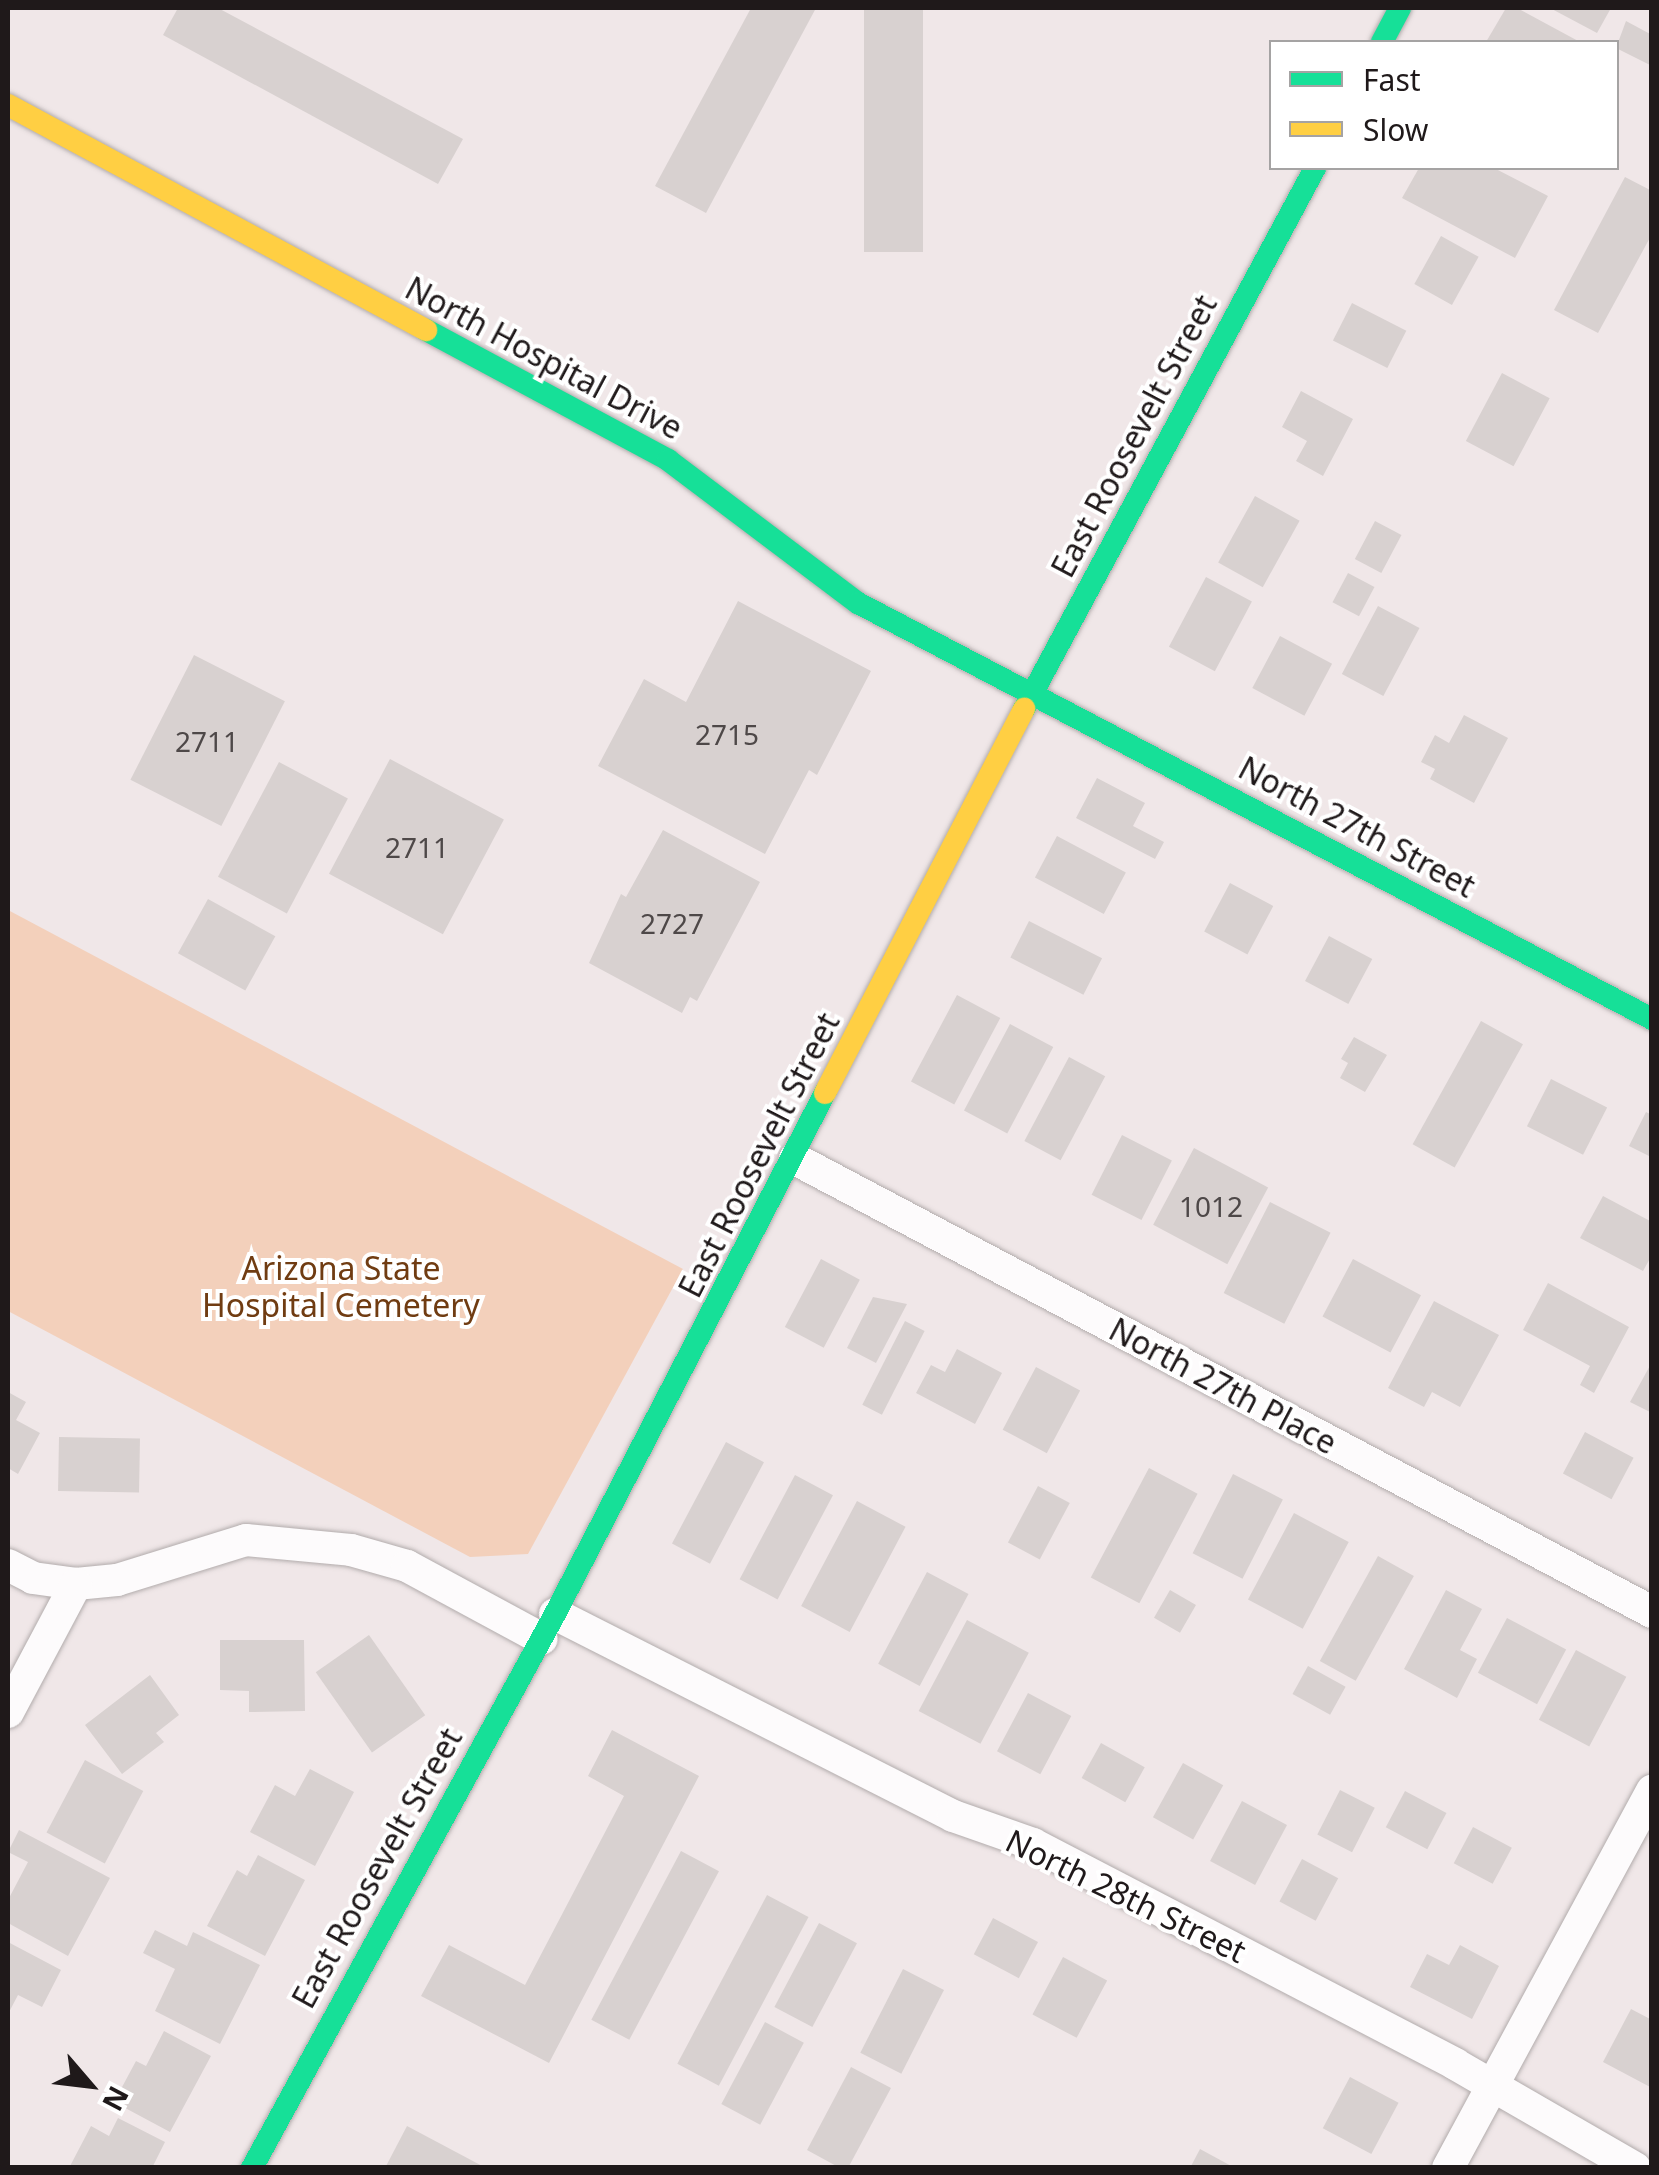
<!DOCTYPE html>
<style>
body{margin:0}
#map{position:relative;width:1659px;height:2175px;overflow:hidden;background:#f0e7e8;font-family:"Noto Sans",sans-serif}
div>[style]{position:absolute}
.green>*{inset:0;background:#f3d0bb}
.building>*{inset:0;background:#d8d1d0;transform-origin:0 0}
.roads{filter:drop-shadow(0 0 2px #b2acac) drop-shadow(0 0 2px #b2acac)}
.street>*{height:32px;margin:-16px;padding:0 16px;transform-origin:16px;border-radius:16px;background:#fdfbfc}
.fast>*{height:22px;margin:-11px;padding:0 11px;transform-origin:11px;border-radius:11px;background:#16e098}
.slow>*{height:22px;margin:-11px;padding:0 11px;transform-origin:11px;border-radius:11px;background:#ffcf43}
span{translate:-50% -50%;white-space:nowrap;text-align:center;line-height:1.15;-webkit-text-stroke:8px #fff;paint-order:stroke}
.number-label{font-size:28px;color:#4e4848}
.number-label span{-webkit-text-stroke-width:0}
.street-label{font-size:32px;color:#1f191a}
.park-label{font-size:32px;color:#703c12}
.frame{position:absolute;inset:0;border:10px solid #1f191a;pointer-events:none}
.legend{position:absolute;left:1269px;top:40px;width:350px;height:130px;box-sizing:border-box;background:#fff;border:2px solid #a5a3a3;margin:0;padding:12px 18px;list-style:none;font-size:30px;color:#1f191a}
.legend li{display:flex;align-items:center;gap:20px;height:50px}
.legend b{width:50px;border:2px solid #a5a3a3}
.north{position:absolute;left:40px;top:2035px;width:100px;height:100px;-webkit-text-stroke:8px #fff;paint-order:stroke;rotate:118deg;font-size:28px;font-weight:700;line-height:40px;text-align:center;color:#1f191a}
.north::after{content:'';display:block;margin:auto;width:35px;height:45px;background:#1f191a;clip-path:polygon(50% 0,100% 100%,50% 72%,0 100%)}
</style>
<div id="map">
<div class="green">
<div style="clip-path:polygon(8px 910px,683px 1269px,528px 1554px,470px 1557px,8px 1311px)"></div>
</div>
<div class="building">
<div style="clip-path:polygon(178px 8px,218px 8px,463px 139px,438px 184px,163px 35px)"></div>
<div style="clip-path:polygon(751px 8px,816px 8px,706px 213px,655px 186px)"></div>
<div style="left:864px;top:8px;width:59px;height:244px"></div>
<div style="clip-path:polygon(1506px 8px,1517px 8px,1580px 42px,1486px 42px)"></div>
<div style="clip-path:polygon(1550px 8px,1611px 8px,1597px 33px)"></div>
<div style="clip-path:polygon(1626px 21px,1652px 35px,1650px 65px,1616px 48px)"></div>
<div style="clip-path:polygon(1419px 168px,1494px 168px,1548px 196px,1515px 258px,1402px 198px)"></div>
<div style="clip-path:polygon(1625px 177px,1652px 191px,1652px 234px,1598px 333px,1554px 310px)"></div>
<div style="left:1441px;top:236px;width:43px;height:55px;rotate:29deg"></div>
<div style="left:1352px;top:303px;width:61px;height:42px;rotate:27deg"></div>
<div style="left:1502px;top:373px;width:54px;height:77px;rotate:28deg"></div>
<div style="clip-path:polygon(1301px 391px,1353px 419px,1323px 476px,1296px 461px,1307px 441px,1282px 427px)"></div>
<div style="left:1255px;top:496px;width:51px;height:76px;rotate:29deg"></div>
<div style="left:1375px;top:521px;width:30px;height:43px;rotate:28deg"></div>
<div style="left:1348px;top:573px;width:30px;height:33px;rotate:28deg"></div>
<div style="left:1206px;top:577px;width:52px;height:79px;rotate:28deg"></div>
<div style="clip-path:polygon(738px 601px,871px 671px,817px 775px,809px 770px,765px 854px,598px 766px,644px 679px,686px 702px)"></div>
<div style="left:1378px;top:606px;width:47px;height:77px;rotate:28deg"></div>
<div style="left:1280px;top:636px;width:59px;height:59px;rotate:28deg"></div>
<div style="left:194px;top:655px;width:102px;height:140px;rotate:27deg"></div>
<div style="clip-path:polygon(1464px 715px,1508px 738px,1474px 803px,1430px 779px,1435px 769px,1421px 762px,1435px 735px,1449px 743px)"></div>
<div style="left:390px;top:759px;width:129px;height:130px;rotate:28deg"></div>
<div style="left:279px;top:762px;width:78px;height:130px;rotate:28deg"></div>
<div style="clip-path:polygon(1097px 778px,1145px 803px,1133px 826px,1164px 842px,1155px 859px,1076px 818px)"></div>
<div style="clip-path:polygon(663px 830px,760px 882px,697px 1001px,690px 997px,682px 1013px,589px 963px,621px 894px,626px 897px)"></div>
<div style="left:1057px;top:836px;width:78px;height:47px;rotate:28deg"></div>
<div style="left:1230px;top:883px;width:49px;height:55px;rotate:28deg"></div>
<div style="left:208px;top:899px;width:77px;height:62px;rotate:29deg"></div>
<div style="left:1029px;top:921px;width:82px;height:41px;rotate:27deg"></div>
<div style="left:1329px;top:936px;width:49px;height:51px;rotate:28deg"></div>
<div style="left:957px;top:995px;width:49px;height:98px;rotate:28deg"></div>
<div style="left:1481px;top:1021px;width:48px;height:141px;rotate:29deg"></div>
<div style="left:1010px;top:1024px;width:49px;height:98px;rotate:28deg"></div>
<div style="clip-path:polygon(1354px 1037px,1387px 1055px,1365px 1092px,1340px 1078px,1348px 1063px,1341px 1059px)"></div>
<div style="left:1069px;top:1057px;width:41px;height:95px;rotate:28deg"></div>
<div style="left:1551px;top:1079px;width:63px;height:53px;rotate:27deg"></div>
<div style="clip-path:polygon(1646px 1112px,1652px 1115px,1649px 1156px,1629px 1146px)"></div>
<div style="left:1122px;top:1135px;width:56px;height:67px;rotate:27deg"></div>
<div style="left:1194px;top:1148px;width:84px;height:87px;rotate:28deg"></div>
<div style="clip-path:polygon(1603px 1196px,1652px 1222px,1652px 1255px,1643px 1271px,1580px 1238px)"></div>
<div style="left:1270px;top:1202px;width:68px;height:102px;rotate:27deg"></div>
<div style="left:821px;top:1259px;width:44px;height:77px;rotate:28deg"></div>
<div style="left:1353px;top:1259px;width:77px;height:65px;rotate:28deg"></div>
<div style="clip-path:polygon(1548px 1283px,1629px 1327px,1594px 1393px,1580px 1385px,1590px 1366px,1523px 1330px)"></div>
<div style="clip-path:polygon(873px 1297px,907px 1304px,876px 1363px,847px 1348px)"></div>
<div style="clip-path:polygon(1434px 1301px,1499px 1335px,1460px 1407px,1432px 1392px,1424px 1407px,1388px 1388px)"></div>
<div style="left:905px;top:1321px;width:22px;height:94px;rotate:27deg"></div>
<div style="clip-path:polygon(957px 1349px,1002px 1373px,975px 1424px,916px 1393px,931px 1365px,945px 1372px)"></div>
<div style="clip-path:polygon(1652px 1362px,1652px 1413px,1630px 1402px)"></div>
<div style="left:1036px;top:1367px;width:50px;height:71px;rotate:28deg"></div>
<div style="clip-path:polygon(8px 1392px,26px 1402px,16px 1420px,40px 1433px,18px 1474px,8px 1468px)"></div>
<div style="left:1585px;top:1432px;width:55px;height:47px;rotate:28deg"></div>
<div style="left:59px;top:1437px;width:81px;height:54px;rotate:1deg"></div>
<div style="left:726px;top:1442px;width:43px;height:115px;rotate:28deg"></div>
<div style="left:1149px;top:1468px;width:55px;height:124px;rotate:28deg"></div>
<div style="left:1233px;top:1474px;width:56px;height:89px;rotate:27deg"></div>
<div style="left:795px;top:1475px;width:43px;height:118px;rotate:28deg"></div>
<div style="left:1038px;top:1486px;width:36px;height:64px;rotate:28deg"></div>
<div style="left:857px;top:1501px;width:55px;height:119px;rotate:28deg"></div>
<div style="left:1294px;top:1513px;width:62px;height:98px;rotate:28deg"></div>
<div style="left:1378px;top:1556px;width:41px;height:120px;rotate:29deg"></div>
<div style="left:927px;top:1572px;width:47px;height:104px;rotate:28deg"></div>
<div style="left:1170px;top:1590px;width:30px;height:32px;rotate:30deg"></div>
<div style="clip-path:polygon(1446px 1590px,1482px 1609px,1460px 1650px,1477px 1659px,1457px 1698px,1404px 1669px)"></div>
<div style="left:1507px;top:1618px;width:67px;height:62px;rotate:28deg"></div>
<div style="left:967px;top:1620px;width:70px;height:103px;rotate:28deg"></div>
<div style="left:369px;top:1635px;width:98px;height:65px;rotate:55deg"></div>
<div style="clip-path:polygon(220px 1640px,304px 1640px,305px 1711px,249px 1712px,249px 1691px,220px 1690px)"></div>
<div style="left:1576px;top:1650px;width:57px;height:79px;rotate:28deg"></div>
<div style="left:1308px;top:1666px;width:43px;height:32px;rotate:29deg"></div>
<div style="clip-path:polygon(150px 1675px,179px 1715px,156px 1733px,164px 1742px,122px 1774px,85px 1725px)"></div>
<div style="left:1028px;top:1693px;width:49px;height:66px;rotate:28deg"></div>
<div style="clip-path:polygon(612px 1730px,699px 1776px,549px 2063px,421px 1996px,449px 1945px,525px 1985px,624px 1796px,588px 1776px)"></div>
<div style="left:1101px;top:1743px;width:50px;height:40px;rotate:29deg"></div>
<div style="left:85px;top:1760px;width:66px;height:82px;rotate:28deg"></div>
<div style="left:1183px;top:1763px;width:46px;height:62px;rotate:29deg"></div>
<div style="clip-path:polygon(310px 1769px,354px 1792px,315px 1866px,250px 1832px,275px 1785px,295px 1796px)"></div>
<div style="left:1340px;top:1790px;width:39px;height:50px;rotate:27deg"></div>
<div style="left:1405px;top:1791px;width:47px;height:41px;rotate:28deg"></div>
<div style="left:1242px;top:1801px;width:51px;height:68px;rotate:28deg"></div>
<div style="left:1473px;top:1827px;width:44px;height:41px;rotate:28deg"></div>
<div style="clip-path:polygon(19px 1830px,110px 1878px,68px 1956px,8px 1923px,8px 1900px,28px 1862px,8px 1852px)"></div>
<div style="left:681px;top:1851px;width:43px;height:191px;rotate:28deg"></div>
<div style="clip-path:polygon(258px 1855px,305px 1880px,265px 1956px,207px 1926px,237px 1870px,247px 1876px)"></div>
<div style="left:1302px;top:1859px;width:41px;height:48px;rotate:28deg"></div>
<div style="left:767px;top:1895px;width:47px;height:191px;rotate:28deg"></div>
<div style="left:993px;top:1918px;width:51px;height:41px;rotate:28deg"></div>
<div style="left:819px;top:1923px;width:43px;height:95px;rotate:28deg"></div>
<div style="clip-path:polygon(155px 1930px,187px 1946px,193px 1932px,260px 1965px,220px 2044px,155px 2011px,175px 1969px,143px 1953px)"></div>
<div style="clip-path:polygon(8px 1942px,61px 1970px,42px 2007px,18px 1995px,8px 2014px)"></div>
<div style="clip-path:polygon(1460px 1945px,1499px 1966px,1472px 2019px,1410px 1987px,1427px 1954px,1449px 1965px)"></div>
<div style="left:1063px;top:1957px;width:50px;height:65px;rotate:28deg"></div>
<div style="left:903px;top:1969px;width:46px;height:94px;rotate:27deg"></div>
<div style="clip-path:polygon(1631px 2009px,1652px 2020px,1652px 2088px,1603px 2062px)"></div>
<div style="left:765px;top:2022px;width:44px;height:93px;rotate:28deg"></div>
<div style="clip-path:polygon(164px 2031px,211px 2056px,170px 2132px,114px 2102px,136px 2061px,146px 2066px)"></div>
<div style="clip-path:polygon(851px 2067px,891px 2088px,848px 2168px,840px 2168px,807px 2150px)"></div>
<div style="left:1350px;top:2077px;width:55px;height:58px;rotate:28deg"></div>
<div style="clip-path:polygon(118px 2118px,165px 2142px,152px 2168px,69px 2168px,91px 2126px,109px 2136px)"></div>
<div style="clip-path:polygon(407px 2126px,486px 2168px,385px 2168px)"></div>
<div style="clip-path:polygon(1200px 2149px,1235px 2168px,1190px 2168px)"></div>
</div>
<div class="roads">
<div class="street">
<div style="left:795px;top:1159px;width:969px;rotate:27.86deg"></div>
<div style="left:8px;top:1565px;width:28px;rotate:27deg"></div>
<div style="left:33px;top:1578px;width:43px;rotate:7.9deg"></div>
<div style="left:76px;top:1584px;width:41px;rotate:-5.6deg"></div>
<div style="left:117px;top:1580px;width:135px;rotate:-17.2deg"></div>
<div style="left:246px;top:1540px;width:105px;rotate:5.4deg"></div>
<div style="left:351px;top:1550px;width:58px;rotate:15.9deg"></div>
<div style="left:407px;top:1566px;width:153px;rotate:28.4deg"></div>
<div style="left:555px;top:1614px;width:446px;rotate:26.9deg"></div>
<div style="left:953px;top:1816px;width:85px;rotate:19.3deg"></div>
<div style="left:1033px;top:1844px;width:476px;rotate:27.5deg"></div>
<div style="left:1455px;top:2064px;width:208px;rotate:30deg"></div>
<div style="left:8px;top:1712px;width:145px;rotate:-62deg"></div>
<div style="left:1448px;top:2168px;width:429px;rotate:-61.6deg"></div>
</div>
<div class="fast">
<div style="left:1382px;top:42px;width:38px;rotate:-62deg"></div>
<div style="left:426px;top:330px;width:275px;rotate:28.2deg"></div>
<div style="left:668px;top:460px;width:238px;rotate:37deg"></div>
<div style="left:858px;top:603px;width:896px;rotate:27.65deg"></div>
<div style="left:1024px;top:709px;width:614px;rotate:-61.72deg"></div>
<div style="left:252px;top:2168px;width:631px;rotate:-61.32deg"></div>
<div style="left:555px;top:1614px;width:587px;rotate:-62.61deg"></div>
</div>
<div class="slow">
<div style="left:8px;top:105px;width:475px;rotate:28.3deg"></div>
<div style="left:825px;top:1093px;width:433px;rotate:-62.6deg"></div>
</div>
</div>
<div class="number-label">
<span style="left:727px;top:734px">2715</span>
<span style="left:207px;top:741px">2711</span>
<span style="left:417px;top:847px">2711</span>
<span style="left:672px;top:923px">2727</span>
<span style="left:1211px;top:1206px">1012</span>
</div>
<div class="street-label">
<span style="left:544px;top:358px;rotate:28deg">North Hospital Drive</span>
<span style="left:1134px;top:436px;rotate:-62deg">East Roosevelt Street</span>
<span style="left:1357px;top:827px;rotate:28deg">North 27th Street</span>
<span style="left:759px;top:1155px;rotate:-63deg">East Roosevelt Street</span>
<span style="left:1223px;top:1386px;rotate:28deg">North 27th Place</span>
<span style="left:377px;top:1868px;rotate:-61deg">East Roosevelt Street</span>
<span style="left:1126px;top:1896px;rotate:26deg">North 28th Street</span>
</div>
<div class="park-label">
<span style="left:341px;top:1287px">Arizona State<br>Hospital Cemetery</span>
</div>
<div class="frame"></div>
<ul class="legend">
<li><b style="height:12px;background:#16e098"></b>Fast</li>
<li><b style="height:12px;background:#ffcf43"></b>Slow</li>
</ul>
<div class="north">N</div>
</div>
